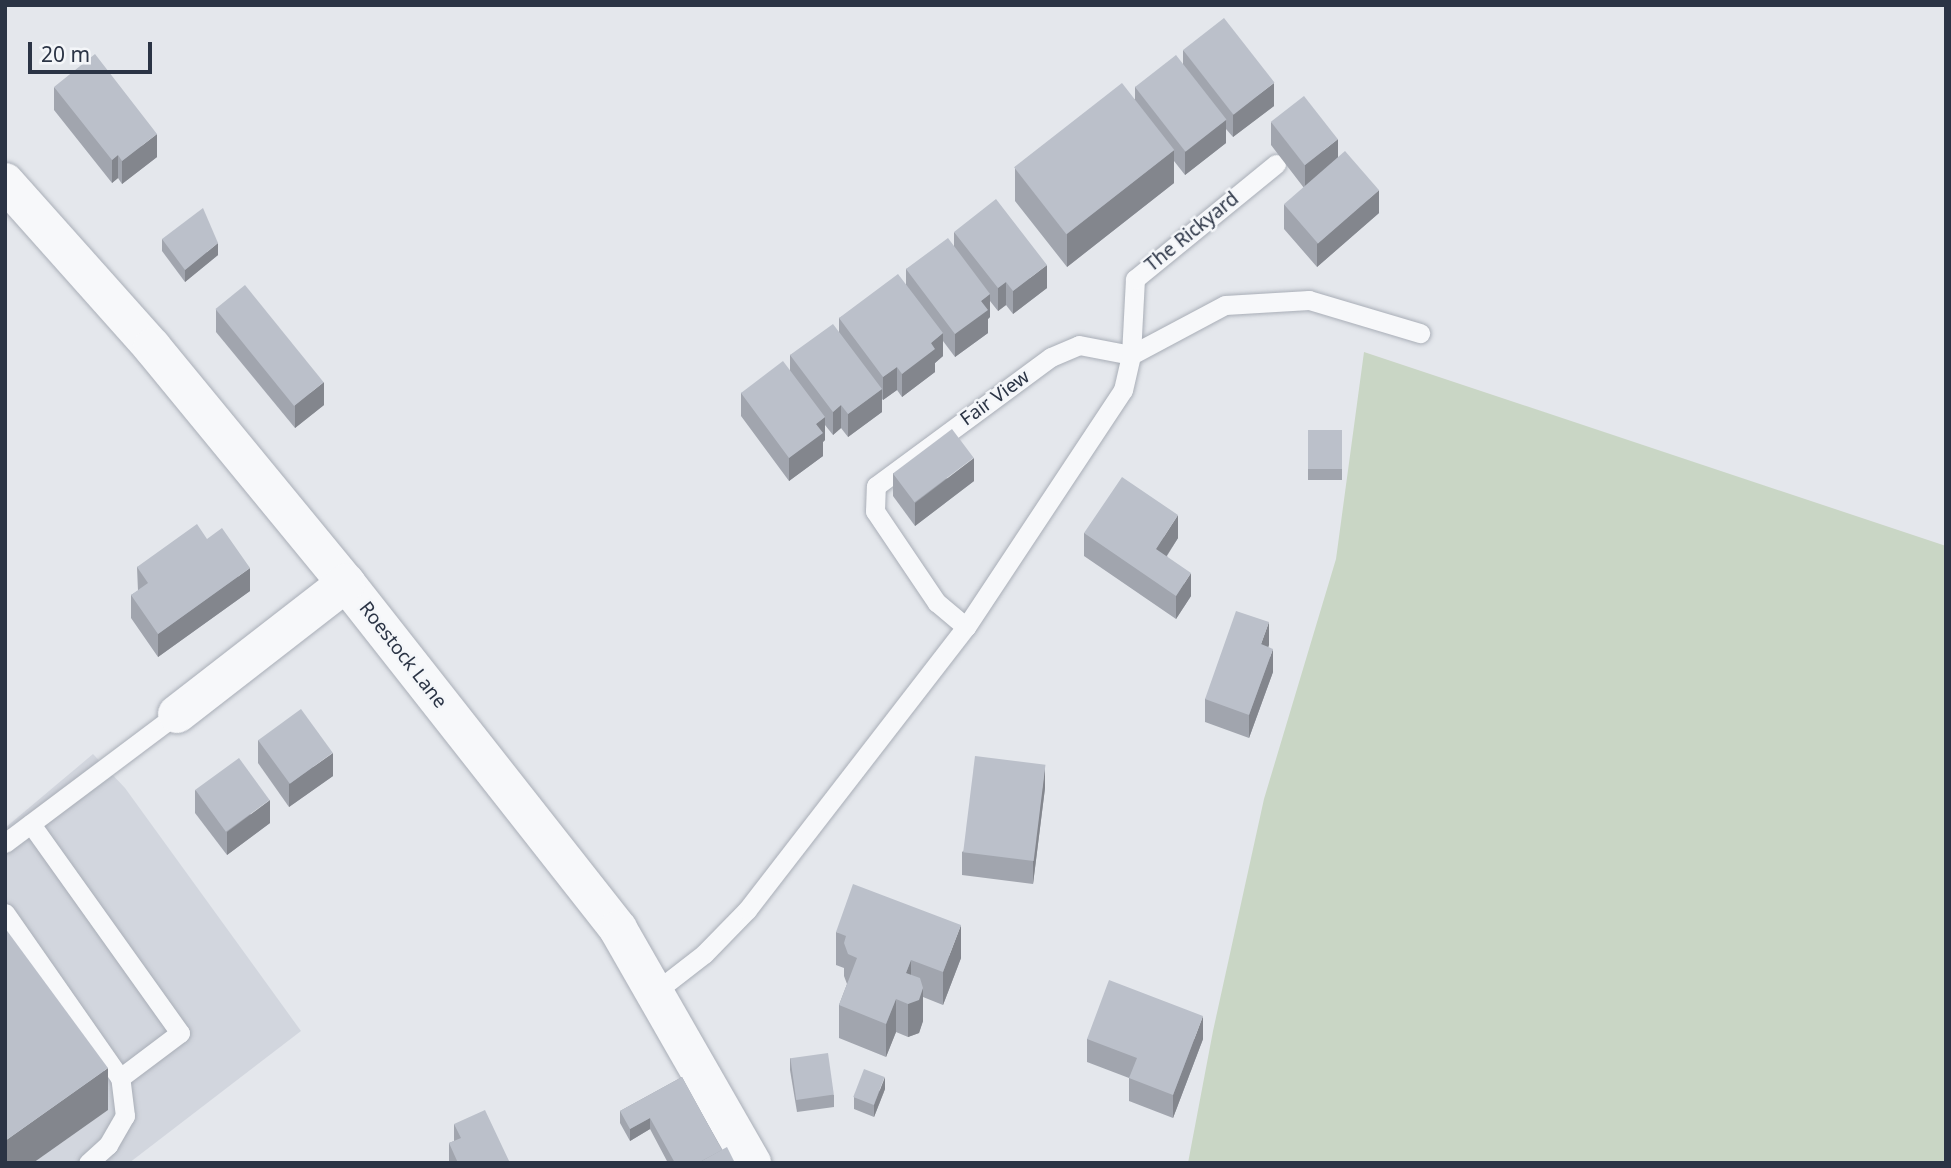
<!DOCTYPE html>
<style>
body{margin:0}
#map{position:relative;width:1951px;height:1168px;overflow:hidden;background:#e4e7ec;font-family:"Noto Sans",sans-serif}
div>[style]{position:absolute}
.built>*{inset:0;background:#d2d6de}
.green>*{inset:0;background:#c9d6c5}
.roads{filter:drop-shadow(0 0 2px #a9aeb7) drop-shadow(0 0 2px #a9aeb7)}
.lane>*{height:19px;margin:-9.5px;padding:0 9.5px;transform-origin:9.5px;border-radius:9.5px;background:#f7f8fa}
.street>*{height:38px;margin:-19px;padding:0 19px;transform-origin:19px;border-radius:19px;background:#f7f8fa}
.wall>*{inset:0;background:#a1a5ae;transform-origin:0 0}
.shaded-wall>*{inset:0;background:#83868d}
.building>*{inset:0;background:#bbc0ca;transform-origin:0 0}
span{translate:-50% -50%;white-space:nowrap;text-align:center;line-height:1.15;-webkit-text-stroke:5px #f4f6f9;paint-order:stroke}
.street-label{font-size:19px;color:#2b3445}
.frame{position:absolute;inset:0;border:7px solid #2b3445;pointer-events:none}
.scale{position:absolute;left:28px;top:42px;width:124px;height:32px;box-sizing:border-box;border:4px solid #2b3445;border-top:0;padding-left:9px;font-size:21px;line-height:24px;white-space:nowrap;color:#2b3445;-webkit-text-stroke:5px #f4f6f9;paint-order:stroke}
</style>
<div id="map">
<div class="built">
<div style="clip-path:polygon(93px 754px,125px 788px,301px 1031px,129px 1163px,5px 1163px,5px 828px)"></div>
</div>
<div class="green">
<div style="clip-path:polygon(1364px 352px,1946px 546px,1946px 1163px,1188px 1163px,1213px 1031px,1264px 799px,1336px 559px)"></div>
</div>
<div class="roads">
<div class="lane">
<div style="left:966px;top:627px;width:38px;rotate:-140deg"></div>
<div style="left:937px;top:603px;width:111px;rotate:-124deg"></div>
<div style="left:875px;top:511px;width:25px;rotate:-88deg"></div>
<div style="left:876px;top:486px;width:217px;rotate:-36.4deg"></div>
<div style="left:1051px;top:357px;width:30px;rotate:-23deg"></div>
<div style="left:1079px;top:345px;width:53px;rotate:10.9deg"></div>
<div style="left:1131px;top:355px;width:76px;rotate:-87deg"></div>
<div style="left:1135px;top:279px;width:182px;rotate:-39.2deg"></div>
<div style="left:5px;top:843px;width:215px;rotate:-36.9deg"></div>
<div style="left:5px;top:913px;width:201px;rotate:55.1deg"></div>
<div style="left:120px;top:1078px;width:75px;rotate:-36.9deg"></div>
<div style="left:180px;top:1033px;width:257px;rotate:-125.5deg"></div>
<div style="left:655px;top:992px;width:62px;rotate:-37.8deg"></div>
<div style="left:704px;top:954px;width:62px;rotate:-45.7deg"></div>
<div style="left:747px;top:910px;width:358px;rotate:-52.3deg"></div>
<div style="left:966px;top:627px;width:284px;rotate:-56.5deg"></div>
<div style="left:1123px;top:390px;width:36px;rotate:-77deg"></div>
<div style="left:1131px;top:355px;width:106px;rotate:-28deg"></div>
<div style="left:1225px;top:305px;width:84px;rotate:-3.4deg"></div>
<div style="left:1309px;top:300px;width:116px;rotate:16.6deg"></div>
<div style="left:88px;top:1163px;width:27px;rotate:-42deg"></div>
<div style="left:108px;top:1145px;width:34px;rotate:-60deg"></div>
<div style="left:125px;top:1116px;width:38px;rotate:-97deg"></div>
</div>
<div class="street">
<div style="left:5px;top:182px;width:221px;rotate:48.3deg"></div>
<div style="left:152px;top:347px;width:306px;rotate:50.6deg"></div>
<div style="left:346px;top:583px;width:440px;rotate:51.8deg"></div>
<div style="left:618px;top:929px;width:270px;rotate:60.2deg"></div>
<div style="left:177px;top:714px;width:214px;rotate:-37.8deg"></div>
</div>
</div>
<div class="wall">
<div style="clip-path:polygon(1183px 50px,1274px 106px,1233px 137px,1226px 129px,1226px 143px,1185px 175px,1174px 161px,1174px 183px,1067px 267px,1015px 201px,1015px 168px,1135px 99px,1135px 87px,1183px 64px)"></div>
<div style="clip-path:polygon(54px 87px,157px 157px,122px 184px,118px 178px,112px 183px,54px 110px)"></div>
<div style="clip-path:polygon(1271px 122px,1338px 158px,1379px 213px,1317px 267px,1284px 229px,1284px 205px,1304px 188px,1271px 145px)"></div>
<div style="clip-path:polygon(954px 232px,1047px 288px,1013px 314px,1006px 305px,998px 311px,990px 301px,990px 317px,988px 319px,988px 333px,955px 357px,943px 341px,943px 356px,935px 363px,935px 372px,902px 397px,897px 390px,883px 400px,882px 399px,882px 412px,848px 437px,841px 428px,833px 435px,825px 425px,825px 440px,823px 442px,823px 456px,789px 481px,741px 416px,741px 393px,790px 371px,790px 355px,839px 332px,839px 318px,906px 285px,906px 269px,954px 246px)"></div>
<div style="clip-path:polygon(162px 239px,218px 255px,185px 282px,162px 251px)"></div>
<div style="clip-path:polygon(216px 309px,324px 405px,295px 428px,216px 332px)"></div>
<div style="left:1308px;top:430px;width:34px;height:50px"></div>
<div style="clip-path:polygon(893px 473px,974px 481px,915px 526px,893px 496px)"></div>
<div style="clip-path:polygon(1084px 533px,1178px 538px,1167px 556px,1191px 596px,1176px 619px,1084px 556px)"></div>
<div style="clip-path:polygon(207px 539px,250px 591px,158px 657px,131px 618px,131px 595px,138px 591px,137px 567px)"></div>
<div style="clip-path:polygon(1269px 645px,1268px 647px,1273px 672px,1249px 738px,1205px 722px,1205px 699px)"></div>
<div style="clip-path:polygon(258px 740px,333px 776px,289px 807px,258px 763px)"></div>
<div style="clip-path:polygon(1045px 788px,1033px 884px,962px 875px,962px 852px)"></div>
<div style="clip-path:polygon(195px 790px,270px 823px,227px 855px,195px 813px)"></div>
<div style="clip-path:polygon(836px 932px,961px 958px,943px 1005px,923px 997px,923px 1021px,919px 1033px,908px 1037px,896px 1032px,886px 1057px,839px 1038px,839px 1005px,847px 984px,844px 976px,844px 968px,836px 965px)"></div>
<div style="clip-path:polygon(1087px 1039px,1203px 1039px,1173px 1118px,1129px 1101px,1129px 1078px,1087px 1062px)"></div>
<div style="clip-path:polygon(790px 1058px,834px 1095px,834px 1107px,797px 1112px,790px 1070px)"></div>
<div style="clip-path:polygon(682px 1077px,722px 1150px,735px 1163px,668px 1163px,650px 1129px,630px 1141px,620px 1123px,620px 1111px)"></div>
<div style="clip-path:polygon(885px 1089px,874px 1117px,854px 1109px,854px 1097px)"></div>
<div style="clip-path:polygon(454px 1124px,510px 1163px,449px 1163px,449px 1143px,454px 1141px)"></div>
</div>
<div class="shaded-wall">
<div style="clip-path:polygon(1274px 83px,1274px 106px,1233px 137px,1233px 114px)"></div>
<div style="clip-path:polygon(1226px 120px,1226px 143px,1185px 175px,1185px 151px)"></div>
<div style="clip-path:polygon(157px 134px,157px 157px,122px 184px,122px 161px)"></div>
<div style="clip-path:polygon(1338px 139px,1338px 162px,1305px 188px,1305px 165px)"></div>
<div style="clip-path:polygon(1174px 150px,1174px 183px,1067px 267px,1067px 234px)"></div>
<div style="clip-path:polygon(118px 155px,118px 178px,112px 183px,112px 160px)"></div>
<div style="clip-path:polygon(1379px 190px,1379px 213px,1317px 267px,1317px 244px)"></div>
<div style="clip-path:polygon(218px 243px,218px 255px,185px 282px,185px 270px)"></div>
<div style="clip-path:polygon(1047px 265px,1047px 288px,1013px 314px,1013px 291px)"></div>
<div style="clip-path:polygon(1006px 282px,1006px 305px,998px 311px,998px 288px)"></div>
<div style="clip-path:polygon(990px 294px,990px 317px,988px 319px,988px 333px,955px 357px,955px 334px,981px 301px)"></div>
<div style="clip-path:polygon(943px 333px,943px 356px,935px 363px,935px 372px,902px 397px,902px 374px,931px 343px)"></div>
<div style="clip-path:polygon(897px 367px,897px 390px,883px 400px,883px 377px)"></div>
<div style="clip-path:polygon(324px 382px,324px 405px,295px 428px,295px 405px)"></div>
<div style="clip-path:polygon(882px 389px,882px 412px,848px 437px,848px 414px)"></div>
<div style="clip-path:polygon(841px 405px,841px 428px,833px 435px,833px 412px)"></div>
<div style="clip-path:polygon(825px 417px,825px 440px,823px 442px,823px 456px,789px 481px,789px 458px,816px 424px)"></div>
<div style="clip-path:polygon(974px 458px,974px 481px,915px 526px,915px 503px)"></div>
<div style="clip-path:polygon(1178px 515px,1178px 538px,1156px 572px,1156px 549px)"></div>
<div style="clip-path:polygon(250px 568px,250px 591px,158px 657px,158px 634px)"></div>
<div style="clip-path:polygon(1191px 573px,1191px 596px,1176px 619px,1176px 596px)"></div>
<div style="clip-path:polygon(1269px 622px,1269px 645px,1261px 667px,1261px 644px)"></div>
<div style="clip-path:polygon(1273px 649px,1273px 672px,1249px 738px,1249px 715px)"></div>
<div style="clip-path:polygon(333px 753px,333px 776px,289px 807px,289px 784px)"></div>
<div style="clip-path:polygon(1045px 765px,1045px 788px,1033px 884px,1033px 861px)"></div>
<div style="clip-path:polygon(270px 800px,270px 823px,227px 855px,227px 832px)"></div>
<div style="clip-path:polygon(961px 925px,961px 958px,943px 1005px,943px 972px)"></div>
<div style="clip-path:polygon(911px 960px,911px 993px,906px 973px)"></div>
<div style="clip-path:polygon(923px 988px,923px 1021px,919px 1033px,908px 1037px,908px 1004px)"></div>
<div style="clip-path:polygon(896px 999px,896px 1032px,886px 1057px,886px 1024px)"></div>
<div style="clip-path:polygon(1203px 1016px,1203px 1039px,1173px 1118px,1173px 1095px)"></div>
<div style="clip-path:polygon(108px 1068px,108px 1110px,33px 1163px,5px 1163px,5px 1141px)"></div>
<div style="clip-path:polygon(885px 1077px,885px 1089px,874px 1117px,874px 1105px)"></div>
<div style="clip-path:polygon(650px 1118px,650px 1129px,630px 1141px,630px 1129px)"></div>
</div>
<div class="building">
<div style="left:1224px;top:18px;width:82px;height:52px;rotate:52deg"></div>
<div style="clip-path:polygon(95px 54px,157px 134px,122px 161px,118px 155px,112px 160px,54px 87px)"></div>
<div style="left:1176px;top:55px;width:82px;height:52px;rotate:52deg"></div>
<div style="left:1122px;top:83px;width:85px;height:137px;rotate:52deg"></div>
<div style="left:1304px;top:96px;width:55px;height:42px;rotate:52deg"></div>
<div style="left:1345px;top:151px;width:52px;height:81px;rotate:49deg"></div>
<div style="clip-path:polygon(996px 199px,1047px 265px,1013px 291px,1006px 282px,998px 288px,954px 232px)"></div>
<div style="clip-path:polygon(203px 208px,218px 243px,185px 270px,162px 239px)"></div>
<div style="clip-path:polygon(948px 238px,990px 294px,981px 301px,988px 310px,955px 334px,906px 269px)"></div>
<div style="clip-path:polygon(898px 274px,943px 333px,931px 343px,935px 349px,902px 374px,897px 367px,883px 377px,839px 318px)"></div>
<div style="left:245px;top:285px;width:125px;height:38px;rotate:51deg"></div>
<div style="clip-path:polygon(833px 324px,882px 389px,848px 414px,841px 405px,833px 412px,790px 355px)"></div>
<div style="clip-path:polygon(783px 361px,825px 417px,816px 424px,823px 433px,789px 458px,741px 393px)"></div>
<div style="left:952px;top:429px;width:36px;height:74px;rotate:53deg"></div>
<div style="left:1308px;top:430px;width:34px;height:39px"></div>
<div style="clip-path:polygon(1122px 477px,1178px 515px,1156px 549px,1191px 573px,1176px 596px,1084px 533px)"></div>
<div style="clip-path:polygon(197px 524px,207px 539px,222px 528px,250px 568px,158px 634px,131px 595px,148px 583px,137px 567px)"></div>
<div style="clip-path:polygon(1236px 611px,1269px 622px,1261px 644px,1273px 649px,1249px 715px,1205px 699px)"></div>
<div style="left:301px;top:709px;width:54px;height:53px;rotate:54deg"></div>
<div style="left:975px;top:756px;width:71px;height:97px;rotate:7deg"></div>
<div style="left:239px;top:758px;width:52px;height:54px;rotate:54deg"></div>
<div style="clip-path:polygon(853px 884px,961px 925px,943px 972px,911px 960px,906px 973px,920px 978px,923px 988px,919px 1000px,908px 1004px,896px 999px,886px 1024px,839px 1005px,857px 958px,848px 954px,844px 943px,846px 936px,836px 932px)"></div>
<div style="clip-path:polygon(5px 928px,108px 1068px,5px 1141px)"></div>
<div style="clip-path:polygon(1109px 980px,1203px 1016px,1173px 1095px,1129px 1078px,1137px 1058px,1087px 1039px)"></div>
<div style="left:828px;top:1053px;width:42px;height:38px;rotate:82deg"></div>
<div style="left:864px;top:1069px;width:22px;height:30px;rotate:21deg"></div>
<div style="clip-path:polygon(682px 1077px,722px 1150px,698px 1163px,675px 1163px,650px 1118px,630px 1129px,620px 1111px)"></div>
<div style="clip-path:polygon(485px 1110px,510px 1163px,458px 1163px,449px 1143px,461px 1138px,454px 1124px)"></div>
<div style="clip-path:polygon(727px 1147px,735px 1163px,698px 1163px)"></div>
</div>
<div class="street-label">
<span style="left:1192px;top:232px;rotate:-39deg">The Rickyard</span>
<span style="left:995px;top:398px;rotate:-36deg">Fair View</span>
<span style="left:403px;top:655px;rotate:52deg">Roestock Lane</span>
</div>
<div class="frame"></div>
<div class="scale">20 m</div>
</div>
